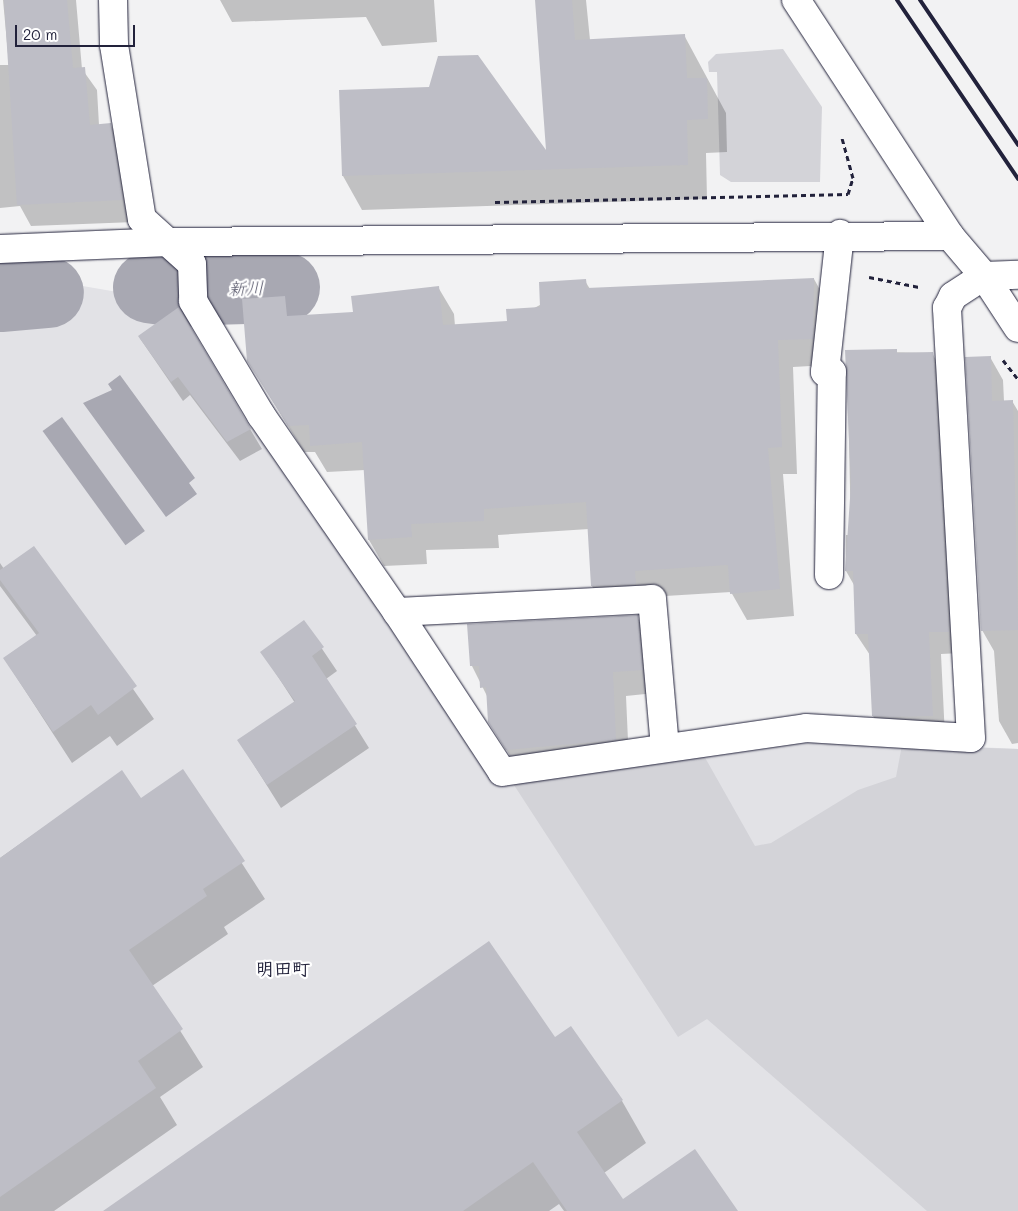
<!DOCTYPE html>
<meta charset="utf-8">
<style>
body{margin:0}
#map{position:relative;width:1018px;height:1211px;overflow:hidden;background:#f2f2f3;font-family:Mali,"Klee One",sans-serif}
div>[style]{position:absolute}
.built>*{inset:0;background:#e2e2e6}
.green>*{inset:0;background:#d3d3d8}
.water>*{inset:0;background:#a8a8b2;transform-origin:0 0}
.shadow>*{inset:0;background:#0003}
.river>*{height:71px;margin:-35.5px;padding:0 35.5px;transform-origin:35.5px;border-radius:35.5px;background:#a8a8b2}
.building>*{inset:0;background:#bebec6}
.path>*{height:3px;margin-top:-1.5px;transform-origin:0;background:repeating-linear-gradient(90deg,#22223b 0 5px,transparent 0 9px)}
.roads{filter:drop-shadow(0 0 1px #22223b) drop-shadow(0 0 1px #22223b)}
.minor>*{height:28px;margin:-14px;padding:0 14px;transform-origin:14px;border-radius:14px;background:#fff}
.tertiary>*{height:28px;margin:-14px;padding:0 14px;transform-origin:14px;border-radius:14px;background:#fff}
.rail>*{height:4px;margin:-2px;padding:0 2px;transform-origin:2px;border-radius:2px;background:#22223b}
span{translate:-50% -50%;white-space:nowrap;text-align:center;line-height:1.15;-webkit-text-stroke:4.5px #fff;paint-order:stroke}
.water-label{font-size:18px;color:#58586b;font-style:italic}
.neighbourhood-label{font-size:18px;color:#22223b;font-weight:700}
.scale{position:absolute;left:15px;top:25px;width:120px;height:22px;box-sizing:border-box;border:2px solid #22223b;border-top:0;padding-left:6px;font-size:15px;line-height:18px;white-space:nowrap;color:#22223b;-webkit-text-stroke:4px #fff;paint-order:stroke}
</style>
<div id="map">
<div class="built">
<div style="clip-path:polygon(71px 284px,187px 304px,498px 784px,808px 739px,1018px 749px,1018px 1211px,0 1211px,0 289px)"></div>
</div>
<div class="green">
<div style="clip-path:polygon(783px 49px,822px 107px,820px 182px,731px 182px,720px 175px,717px 72px,709px 72px,708px 62px,716px 54px)"></div>
<div style="clip-path:polygon(902px 745px,1018px 749px,1018px 1211px,927px 1211px,707px 1019px,678px 1037px,512px 782px,703px 754px,755px 846px,771px 843px,858px 790px,896px 777px)"></div>
</div>
<div class="water">
<div style="clip-path:polygon(120px 375px,195px 478px,189px 483px,197px 494px,166px 517px,83px 403px,112px 390px,108px 384px)"></div>
<div style="left:62px;top:417px;width:141px;height:24px;rotate:54deg"></div>
</div>
<div class="shadow">
<div style="clip-path:polygon(3px 0,76px 0,82px 69px,97px 90px,99px 125px,110px 124px,122px 145px,135px 222px,31px 226px,20px 206px,0 208px,0 65px,9px 65px)"></div>
<div style="clip-path:polygon(220px 0,434px 0,437px 42px,382px 46px,366px 17px,232px 22px)"></div>
<div style="clip-path:polygon(537px 0,586px 0,590px 40px,684px 35px,726px 113px,727px 152px,706px 153px,707px 199px,362px 210px,343px 176px,340px 91px,547px 155px)"></div>
<div style="clip-path:polygon(814px 279px,829px 306px,828px 365px,793px 367px,797px 474px,783px 474px,794px 616px,747px 620px,731px 592px,649px 597px,607px 613px,592px 586px,589px 529px,498px 535px,499px 548px,426px 550px,427px 564px,384px 566px,369px 540px,365px 470px,327px 472px,315px 452px,304px 452px,248px 361px,284px 297px,295px 317px,354px 313px,438px 287px,454px 314px,455px 326px,508px 322px,585px 281px,590px 289px)"></div>
<div style="clip-path:polygon(139px 337px,250px 429px,262px 449px,240px 461px,190px 395px,183px 401px)"></div>
<div style="clip-path:polygon(847px 351px,932px 353px,944px 375px,961px 653px,941px 654px,945px 737px,886px 738px,873px 716px,870px 655px,856px 634px,854px 585px,846px 571px,846px 535px,851px 535px)"></div>
<div style="clip-path:polygon(990px 357px,1003px 380px,1004px 401px,1012px 401px,1018px 411px,1018px 743px,1012px 744px,999px 721px,994px 651px,982px 630px)"></div>
<div style="clip-path:polygon(34px 547px,154px 719px,117px 746px,110px 736px,72px 763px,4px 658px,37px 636px,0 586px,0 563px,4px 569px)"></div>
<div style="clip-path:polygon(637px 617px,651px 641px,655px 693px,626px 696px,629px 763px,521px 774px,489px 721px,488px 698px,472px 666px,469px 625px)"></div>
<div style="clip-path:polygon(304px 622px,337px 671px,326px 679px,369px 748px,281px 808px,239px 741px,295px 703px,262px 652px)"></div>
<div style="clip-path:polygon(182px 771px,265px 899px,224px 927px,228px 934px,152px 986px,203px 1067px,160px 1097px,177px 1125px,54px 1211px,0 1211px,0 858px,122px 772px,141px 799px)"></div>
<div style="clip-path:polygon(555px 1039px,622px 1101px,646px 1143px,604px 1173px,623px 1201px,736px 1211px,564px 1211px,559px 1204px,549px 1211px,105px 1211px)"></div>
</div>
<div class="river">
<div style="left:148px;top:287px;width:34px;rotate:8deg"></div>
<div style="left:209px;top:289px;width:75px;rotate:-1.5deg"></div>
<div style="left:0;top:296px;width:48px;rotate:-4.8deg"></div>
</div>
<div class="building">
<div style="clip-path:polygon(4px 0,67px 0,73px 68px,85px 67px,90px 125px,111px 123px,123px 200px,17px 205px)"></div>
<div style="clip-path:polygon(535px 0,572px 0,575px 40px,685px 34px,687px 78px,707px 78px,708px 119px,687px 120px,688px 165px,342px 176px,339px 90px,429px 87px,438px 56px,478px 55px,546px 150px)"></div>
<div style="clip-path:polygon(814px 278px,813px 339px,778px 340px,782px 447px,768px 448px,780px 589px,730px 594px,728px 565px,635px 571px,636px 584px,591px 586px,586px 502px,484px 509px,484px 521px,411px 524px,412px 537px,368px 540px,362px 442px,310px 446px,309px 425px,288px 426px,247px 361px,242px 299px,285px 296px,287px 316px,353px 312px,351px 296px,439px 286px,443px 325px,507px 321px,506px 309px,540px 307px,539px 282px,586px 279px,587px 288px)"></div>
<div style="clip-path:polygon(179px 307px,251px 429px,227px 442px,178px 377px,171px 382px,138px 336px)"></div>
<div style="clip-path:polygon(897px 349px,897px 353px,933px 352px,934px 359px,949px 632px,929px 632px,933px 716px,891px 717px,872px 716px,868px 634px,855px 634px,853px 571px,845px 571px,851px 484px,845px 350px)"></div>
<div style="clip-path:polygon(991px 356px,992px 401px,1013px 400px,1018px 630px,981px 631px,965px 357px)"></div>
<div style="clip-path:polygon(34px 546px,137px 686px,98px 715px,91px 705px,53px 732px,3px 658px,39px 633px,0 580px,0 570px)"></div>
<div style="clip-path:polygon(638px 615px,643px 670px,613px 672px,616px 740px,506px 750px,488px 722px,486px 687px,480px 688px,479px 666px,470px 666px,467px 624px)"></div>
<div style="clip-path:polygon(304px 620px,324px 647px,312px 656px,357px 724px,267px 785px,237px 740px,295px 701px,260px 652px)"></div>
<div style="clip-path:polygon(183px 769px,245px 861px,203px 889px,207px 896px,129px 950px,183px 1029px,138px 1061px,156px 1088px,0 1197px,0 858px,122px 770px,141px 798px)"></div>
<div style="clip-path:polygon(489px 941px,555px 1037px,571px 1026px,623px 1100px,577px 1132px,623px 1199px,695px 1149px,738px 1211px,567px 1211px,533px 1162px,463px 1211px,103px 1211px)"></div>
</div>
<div class="path">
<div style="left:495px;top:202px;width:353px;rotate:-1.3deg"></div>
<div style="left:848px;top:194px;width:17px;rotate:-73deg"></div>
<div style="left:853px;top:178px;width:41px;rotate:-105.4deg"></div>
<div style="left:869px;top:277px;width:51px;rotate:11.3deg"></div>
<div style="left:1003px;top:360px;width:24px;rotate:52deg"></div>
</div>
<div class="roads">
<div class="minor">
<div style="left:113px;top:0;width:45px;rotate:88.7deg"></div>
<div style="left:114px;top:45px;width:176px;rotate:80.9deg"></div>
<div style="left:142px;top:219px;width:67px;rotate:42deg"></div>
<div style="left:192px;top:264px;width:37px;rotate:88deg"></div>
<div style="left:193px;top:301px;width:133px;rotate:59.2deg"></div>
<div style="left:261px;top:415px;width:239px;rotate:55.4deg"></div>
<div style="left:397px;top:612px;width:255px;rotate:-2.9deg"></div>
<div style="left:652px;top:599px;width:149px;rotate:85deg"></div>
<div style="left:829px;top:575px;width:203px;rotate:-89.2deg"></div>
<div style="left:832px;top:372px;width:7px;rotate:180deg"></div>
<div style="left:825px;top:372px;width:139px;rotate:-83.8deg"></div>
<div style="left:397px;top:612px;width:191px;rotate:56.7deg"></div>
<div style="left:502px;top:772px;width:307px;rotate:-8.2deg"></div>
<div style="left:806px;top:728px;width:165px;rotate:3.5deg"></div>
<div style="left:971px;top:738px;width:431px;rotate:-93.2deg"></div>
<div style="left:947px;top:308px;width:13px;rotate:-63deg"></div>
<div style="left:953px;top:296px;width:37px;rotate:-33deg"></div>
<div style="left:984px;top:276px;width:34px;rotate:-2deg"></div>
</div>
<div class="tertiary">
<div style="left:950px;top:236px;width:52px;rotate:49.6deg"></div>
<div style="left:984px;top:276px;width:62px;rotate:56.8deg"></div>
<div style="left:0;top:249px;width:169px;rotate:-2.4deg"></div>
<div style="left:169px;top:242px;width:781px;rotate:-0.44deg"></div>
<div style="left:950px;top:236px;width:282px;rotate:-123.1deg"></div>
</div>
</div>
<div class="rail">
<div style="left:897px;top:0;width:216px;rotate:55.9deg"></div>
<div style="left:920px;top:0;width:175px;rotate:55.9deg"></div>
</div>
<div class="water-label">
<span style="left:246px;top:288px;rotate:-2deg">新川</span>
</div>
<div class="neighbourhood-label">
<span style="left:283px;top:968px">明田町</span>
</div>
<div class="scale">20 m</div>
</div>
